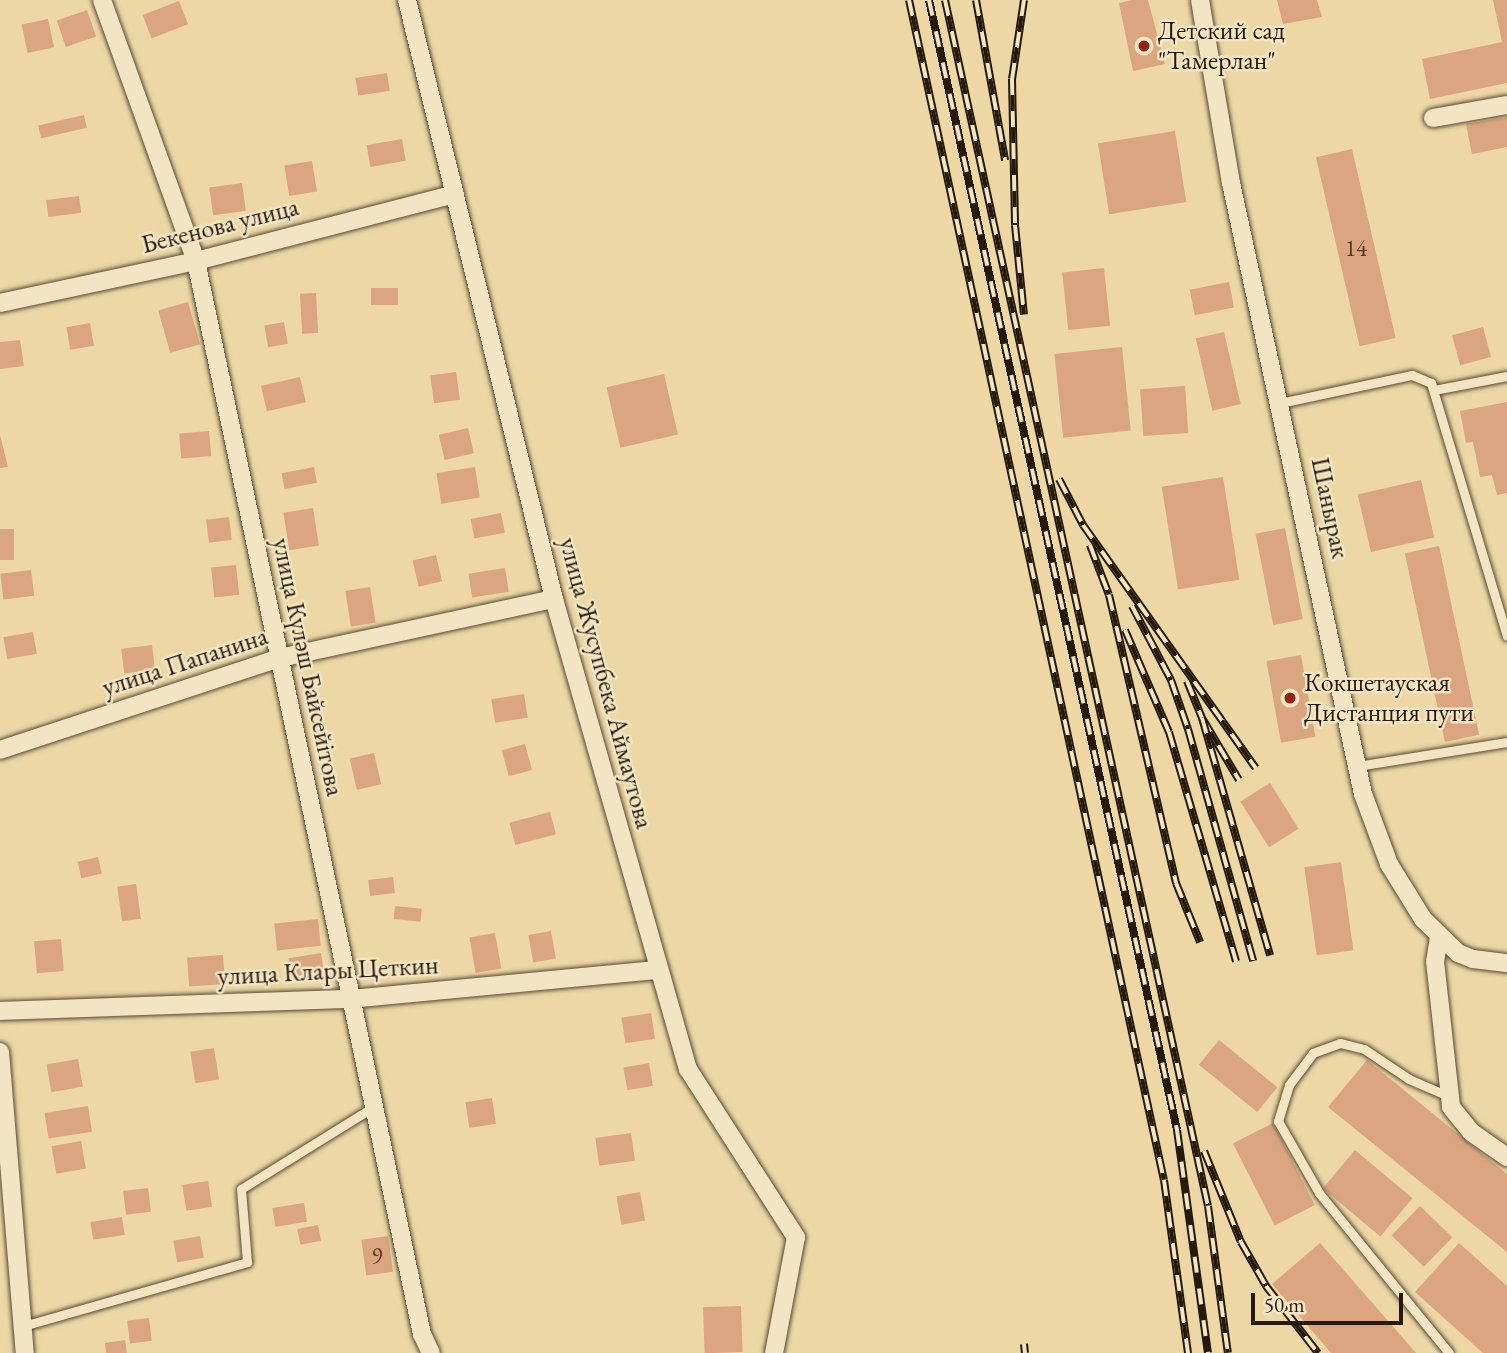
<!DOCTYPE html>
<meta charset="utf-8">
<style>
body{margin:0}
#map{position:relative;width:1507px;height:1353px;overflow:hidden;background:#ecd7a5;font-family:"EB Garamond",serif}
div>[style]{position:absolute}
.building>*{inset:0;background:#dba67f;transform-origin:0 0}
.roads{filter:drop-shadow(0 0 2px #584934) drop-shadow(0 0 2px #584934)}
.lane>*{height:9px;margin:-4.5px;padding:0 4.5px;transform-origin:4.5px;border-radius:4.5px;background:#f3e5c4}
.street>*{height:18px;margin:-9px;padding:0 9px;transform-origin:9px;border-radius:9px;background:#f3e5c4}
.rail>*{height:8px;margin-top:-4px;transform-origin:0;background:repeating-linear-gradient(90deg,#f3e5c4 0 16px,#261a0e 0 32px);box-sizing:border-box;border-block:2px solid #261a0e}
.dots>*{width:19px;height:19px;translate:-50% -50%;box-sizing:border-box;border:4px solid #f3e5c4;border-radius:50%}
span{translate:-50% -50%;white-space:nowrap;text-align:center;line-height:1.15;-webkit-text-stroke:5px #f3e5c4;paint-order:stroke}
.number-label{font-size:23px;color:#533d2a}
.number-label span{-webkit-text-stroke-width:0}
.poi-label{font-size:26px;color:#261a0e}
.left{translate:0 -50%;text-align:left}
.street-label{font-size:26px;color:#261a0e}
.scale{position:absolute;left:1251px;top:1293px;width:152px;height:32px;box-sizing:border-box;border:4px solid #261a0e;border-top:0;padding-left:9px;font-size:21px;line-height:24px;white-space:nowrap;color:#261a0e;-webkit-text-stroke:5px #f3e5c4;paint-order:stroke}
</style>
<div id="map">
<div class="building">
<div style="clip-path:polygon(1132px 0,1148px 0,1165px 64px,1133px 71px,1119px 3px)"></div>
<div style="clip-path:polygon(1277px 0,1317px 0,1322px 17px,1283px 24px)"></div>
<div style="clip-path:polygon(1493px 0,1507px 0,1507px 83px,1430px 99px,1422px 59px,1502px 42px)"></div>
<div style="left:179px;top:1px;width:25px;height:39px;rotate:69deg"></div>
<div style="left:87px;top:10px;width:28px;height:32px;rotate:71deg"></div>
<div style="left:48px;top:19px;width:29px;height:27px;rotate:78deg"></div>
<div style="left:387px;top:73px;width:18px;height:32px;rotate:81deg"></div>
<div style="left:84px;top:115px;width:13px;height:47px;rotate:77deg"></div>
<div style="clip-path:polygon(1507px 117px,1507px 147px,1472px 154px,1466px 124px)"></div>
<div style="left:1175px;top:131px;width:72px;height:78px;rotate:81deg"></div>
<div style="left:402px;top:139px;width:22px;height:36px;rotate:80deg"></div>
<div style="left:1352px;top:149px;width:194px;height:37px;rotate:77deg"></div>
<div style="left:312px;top:161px;width:31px;height:28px;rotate:81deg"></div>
<div style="left:242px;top:183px;width:28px;height:33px;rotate:82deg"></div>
<div style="left:79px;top:196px;width:17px;height:33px;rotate:83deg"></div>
<div style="left:1104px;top:268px;width:58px;height:42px;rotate:84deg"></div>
<div style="left:1229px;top:282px;width:26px;height:40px;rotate:79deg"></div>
<div style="left:371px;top:288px;width:27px;height:17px"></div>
<div style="left:316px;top:293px;width:40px;height:16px;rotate:87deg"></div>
<div style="left:188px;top:302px;width:44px;height:31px;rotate:74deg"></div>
<div style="left:284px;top:322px;width:22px;height:20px;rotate:80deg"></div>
<div style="left:90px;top:323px;width:23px;height:24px;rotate:80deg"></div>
<div style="left:1483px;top:327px;width:31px;height:32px;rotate:75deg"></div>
<div style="left:1224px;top:332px;width:74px;height:29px;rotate:77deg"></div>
<div style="clip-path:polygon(20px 340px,24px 366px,0 369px,0 342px)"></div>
<div style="left:1122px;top:347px;width:84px;height:68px;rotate:84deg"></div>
<div style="left:456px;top:372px;width:28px;height:26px;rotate:82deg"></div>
<div style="left:664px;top:374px;width:62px;height:59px;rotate:77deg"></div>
<div style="left:300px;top:377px;width:26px;height:40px;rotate:77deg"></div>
<div style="left:1185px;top:386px;width:47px;height:45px;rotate:86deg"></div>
<div style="clip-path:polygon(1507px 402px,1507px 493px,1497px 495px,1492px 475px,1480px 477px,1473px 442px,1466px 443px,1460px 411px)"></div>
<div style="left:468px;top:428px;width:26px;height:30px;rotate:77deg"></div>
<div style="left:209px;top:431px;width:25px;height:30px;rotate:85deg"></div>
<div style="clip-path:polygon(0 435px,8px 467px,0 468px)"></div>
<div style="left:314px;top:467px;width:16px;height:33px;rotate:79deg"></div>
<div style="left:475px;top:467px;width:31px;height:39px;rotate:81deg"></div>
<div style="left:1223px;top:477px;width:104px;height:62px;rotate:81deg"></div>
<div style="left:1421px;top:480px;width:59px;height:65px;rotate:77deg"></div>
<div style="left:313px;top:508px;width:38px;height:30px;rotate:81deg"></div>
<div style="left:501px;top:513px;width:20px;height:31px;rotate:79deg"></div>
<div style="left:229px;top:517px;width:23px;height:23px;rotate:83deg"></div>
<div style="left:1285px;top:528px;width:93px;height:30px;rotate:79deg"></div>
<div style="left:0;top:529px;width:14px;height:31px"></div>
<div style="left:1439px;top:546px;width:193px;height:35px;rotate:78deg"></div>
<div style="left:436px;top:555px;width:27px;height:24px;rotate:77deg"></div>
<div style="left:236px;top:565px;width:30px;height:25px;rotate:84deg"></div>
<div style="left:505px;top:568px;width:24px;height:37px;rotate:81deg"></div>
<div style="left:31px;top:570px;width:26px;height:31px;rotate:83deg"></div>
<div style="left:370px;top:587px;width:36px;height:25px;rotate:81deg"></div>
<div style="left:33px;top:632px;width:22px;height:30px;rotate:80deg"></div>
<div style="left:152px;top:645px;width:25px;height:31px;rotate:83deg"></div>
<div style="left:1301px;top:655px;width:83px;height:35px;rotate:80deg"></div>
<div style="left:524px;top:694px;width:24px;height:33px;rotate:81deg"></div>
<div style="left:525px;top:744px;width:27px;height:24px;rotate:75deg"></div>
<div style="left:374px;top:753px;width:32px;height:25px;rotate:77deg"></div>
<div style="left:1270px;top:783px;width:54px;height:35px;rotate:58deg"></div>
<div style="left:550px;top:812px;width:23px;height:42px;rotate:75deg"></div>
<div style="left:98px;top:857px;width:17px;height:21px;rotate:77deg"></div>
<div style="left:1341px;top:862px;width:89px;height:37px;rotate:82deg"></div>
<div style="left:393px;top:877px;width:16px;height:25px;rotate:83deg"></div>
<div style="left:136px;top:884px;width:35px;height:19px;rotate:82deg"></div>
<div style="left:395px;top:906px;width:27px;height:13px;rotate:6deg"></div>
<div style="left:318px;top:919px;width:27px;height:44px;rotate:84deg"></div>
<div style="left:551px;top:931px;width:28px;height:23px;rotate:80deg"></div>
<div style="left:495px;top:933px;width:36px;height:26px;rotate:80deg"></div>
<div style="left:61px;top:939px;width:32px;height:27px;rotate:85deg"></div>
<div style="left:321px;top:953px;width:19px;height:33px;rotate:81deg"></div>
<div style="left:223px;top:955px;width:29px;height:36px;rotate:86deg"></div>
<div style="left:651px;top:1013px;width:26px;height:30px;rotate:81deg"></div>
<div style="left:1219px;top:1040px;width:75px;height:32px;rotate:39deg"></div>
<div style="left:214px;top:1048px;width:32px;height:24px;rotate:81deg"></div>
<div style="left:78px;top:1059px;width:28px;height:32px;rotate:80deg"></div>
<div style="clip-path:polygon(1367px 1060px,1507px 1174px,1507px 1252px,1328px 1107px)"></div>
<div style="left:649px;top:1063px;width:23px;height:26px;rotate:80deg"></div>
<div style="left:492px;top:1098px;width:26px;height:27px;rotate:81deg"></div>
<div style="left:88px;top:1106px;width:26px;height:44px;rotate:81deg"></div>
<div style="left:1273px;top:1123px;width:92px;height:45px;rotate:63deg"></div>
<div style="left:631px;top:1133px;width:28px;height:36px;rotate:82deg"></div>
<div style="left:81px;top:1141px;width:28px;height:30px;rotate:80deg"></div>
<div style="left:1355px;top:1150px;width:75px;height:50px;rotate:40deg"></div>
<div style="left:208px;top:1181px;width:26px;height:26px;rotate:81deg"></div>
<div style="left:148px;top:1188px;width:24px;height:25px;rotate:83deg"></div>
<div style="left:640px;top:1192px;width:29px;height:24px;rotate:80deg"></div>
<div style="left:304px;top:1203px;width:19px;height:32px;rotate:81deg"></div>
<div style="left:1420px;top:1206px;width:45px;height:41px;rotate:44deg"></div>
<div style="left:122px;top:1217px;width:18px;height:32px;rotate:81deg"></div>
<div style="left:318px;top:1225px;width:16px;height:21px;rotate:79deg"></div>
<div style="left:200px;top:1236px;width:22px;height:27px;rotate:80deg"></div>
<div style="left:388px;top:1236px;width:36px;height:27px;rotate:82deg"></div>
<div style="clip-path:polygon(1320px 1243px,1416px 1353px,1331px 1353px,1272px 1284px)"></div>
<div style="clip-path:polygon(1459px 1243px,1507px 1286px,1507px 1353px,1483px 1353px,1415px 1292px)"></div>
<div style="left:741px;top:1306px;width:46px;height:38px;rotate:88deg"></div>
<div style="left:149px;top:1318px;width:23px;height:22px;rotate:83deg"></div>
<div style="clip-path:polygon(125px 1340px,127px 1353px,106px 1353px,105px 1343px)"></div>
</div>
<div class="roads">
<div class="lane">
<div style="left:1434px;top:390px;width:74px;rotate:-10.9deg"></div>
<div style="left:1280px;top:403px;width:135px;rotate:-12deg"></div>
<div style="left:1412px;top:375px;width:21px;rotate:23deg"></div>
<div style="left:1431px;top:383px;width:264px;rotate:73.3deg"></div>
<div style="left:1357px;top:766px;width:152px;rotate:-9.1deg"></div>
<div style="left:1448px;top:1096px;width:43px;rotate:-156.4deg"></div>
<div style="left:1409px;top:1079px;width:54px;rotate:-146.3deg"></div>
<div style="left:1364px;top:1049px;width:25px;rotate:-166deg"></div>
<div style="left:1340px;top:1043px;width:29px;rotate:160deg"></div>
<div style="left:1313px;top:1053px;width:40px;rotate:127deg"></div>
<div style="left:1289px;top:1085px;width:38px;rotate:107deg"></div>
<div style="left:1278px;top:1121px;width:83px;rotate:60.3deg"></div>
<div style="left:1319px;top:1193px;width:206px;rotate:50.9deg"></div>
<div style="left:23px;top:1326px;width:233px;rotate:-15.9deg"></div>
<div style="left:247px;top:1262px;width:73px;rotate:-94.7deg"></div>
<div style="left:241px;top:1189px;width:155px;rotate:-31.8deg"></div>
</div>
<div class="street">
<div style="left:102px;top:0;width:277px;rotate:70.2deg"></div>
<div style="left:196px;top:261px;width:1097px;rotate:78.11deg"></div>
<div style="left:422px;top:1334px;width:21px;rotate:65deg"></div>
<div style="left:407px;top:0;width:617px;rotate:76.21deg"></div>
<div style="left:554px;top:599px;width:489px;rotate:74.1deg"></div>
<div style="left:688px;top:1069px;width:200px;rotate:57.3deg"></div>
<div style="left:796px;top:1237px;width:118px;rotate:100.7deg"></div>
<div style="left:1200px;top:0;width:186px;rotate:80.4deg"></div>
<div style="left:1231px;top:183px;width:625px;rotate:77.81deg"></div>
<div style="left:1363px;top:794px;width:75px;rotate:69.6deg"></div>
<div style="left:1389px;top:864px;width:65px;rotate:58.3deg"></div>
<div style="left:1423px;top:919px;width:49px;rotate:44.2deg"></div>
<div style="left:1458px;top:953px;width:16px;rotate:22deg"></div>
<div style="left:1473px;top:959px;width:34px;rotate:7deg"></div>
<div style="left:1433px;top:118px;width:75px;rotate:-10deg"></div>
<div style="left:0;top:303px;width:200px;rotate:-12.1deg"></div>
<div style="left:196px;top:261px;width:264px;rotate:-14.5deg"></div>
<div style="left:0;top:750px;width:295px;rotate:-18.2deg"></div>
<div style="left:280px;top:658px;width:280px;rotate:-12.2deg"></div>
<div style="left:1439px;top:937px;width:24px;rotate:99deg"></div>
<div style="left:1435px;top:961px;width:147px;rotate:83.7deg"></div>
<div style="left:1451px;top:1107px;width:32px;rotate:51deg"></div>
<div style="left:1471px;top:1132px;width:44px;rotate:34.8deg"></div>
<div style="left:0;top:1011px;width:350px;rotate:-2deg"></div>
<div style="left:350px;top:999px;width:309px;rotate:-5.4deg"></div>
<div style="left:0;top:1052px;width:302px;rotate:85.3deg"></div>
</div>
</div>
<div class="rail">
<div style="left:909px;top:0;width:1207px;rotate:77.81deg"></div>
<div style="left:1164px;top:1180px;width:175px;rotate:82.1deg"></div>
<div style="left:929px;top:0;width:1157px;rotate:77.62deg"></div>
<div style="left:1177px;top:1130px;width:225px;rotate:82.1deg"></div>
<div style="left:945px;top:0;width:1234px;rotate:77.7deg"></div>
<div style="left:1208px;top:1206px;width:148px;rotate:82.3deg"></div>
<div style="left:976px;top:0;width:163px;rotate:79.7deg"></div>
<div style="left:1024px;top:0;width:80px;rotate:98.6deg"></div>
<div style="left:1012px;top:79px;width:146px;rotate:88.8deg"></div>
<div style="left:1015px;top:225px;width:90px;rotate:84.3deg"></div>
<div style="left:1059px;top:479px;width:52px;rotate:62.4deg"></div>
<div style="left:1083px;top:525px;width:298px;rotate:54.6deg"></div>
<div style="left:1090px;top:545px;width:53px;rotate:69.2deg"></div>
<div style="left:1109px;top:595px;width:296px;rotate:76.9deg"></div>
<div style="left:1176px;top:883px;width:64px;rotate:67.9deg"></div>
<div style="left:1132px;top:606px;width:84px;rotate:62.2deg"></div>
<div style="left:1171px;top:680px;width:52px;rotate:70.9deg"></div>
<div style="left:1188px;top:729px;width:241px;rotate:74.3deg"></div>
<div style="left:1125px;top:630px;width:111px;rotate:66.7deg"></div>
<div style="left:1169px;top:732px;width:239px;rotate:73.7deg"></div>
<div style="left:1187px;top:681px;width:40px;rotate:68deg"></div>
<div style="left:1202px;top:718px;width:72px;rotate:59.2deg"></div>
<div style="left:1202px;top:718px;width:247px;rotate:74deg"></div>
<div style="left:1204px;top:1151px;width:98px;rotate:67.9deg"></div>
<div style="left:1241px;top:1242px;width:51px;rotate:60.4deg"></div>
<div style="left:1266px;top:1286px;width:85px;rotate:52.2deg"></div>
<div style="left:1024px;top:1344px;width:9px;rotate:84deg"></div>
</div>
<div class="dots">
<div style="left:1144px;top:46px;background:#8f2418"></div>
<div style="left:1290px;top:698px;background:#8f2418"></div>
</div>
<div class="number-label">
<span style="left:1356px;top:248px">14</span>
<span style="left:377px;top:1256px">9</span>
</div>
<div class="poi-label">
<span class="left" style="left:1158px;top:46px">Детский сад<br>"Тамерлан"</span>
<span class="left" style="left:1304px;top:698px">Кокшетауская<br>Дистанция пути</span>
</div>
<div class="street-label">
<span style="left:220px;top:226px;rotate:-14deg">Бекенова улица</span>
<span style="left:1330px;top:508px;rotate:78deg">Шанырак</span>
<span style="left:185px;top:662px;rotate:-18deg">улица Папанина</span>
<span style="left:308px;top:667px;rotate:78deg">улица Күләш Байсейітова</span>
<span style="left:606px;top:683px;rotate:75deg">улица Жусупбека Аймаутова</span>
<span style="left:328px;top:971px;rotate:-3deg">улица Клары Цеткин</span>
</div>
<div class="scale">50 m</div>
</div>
